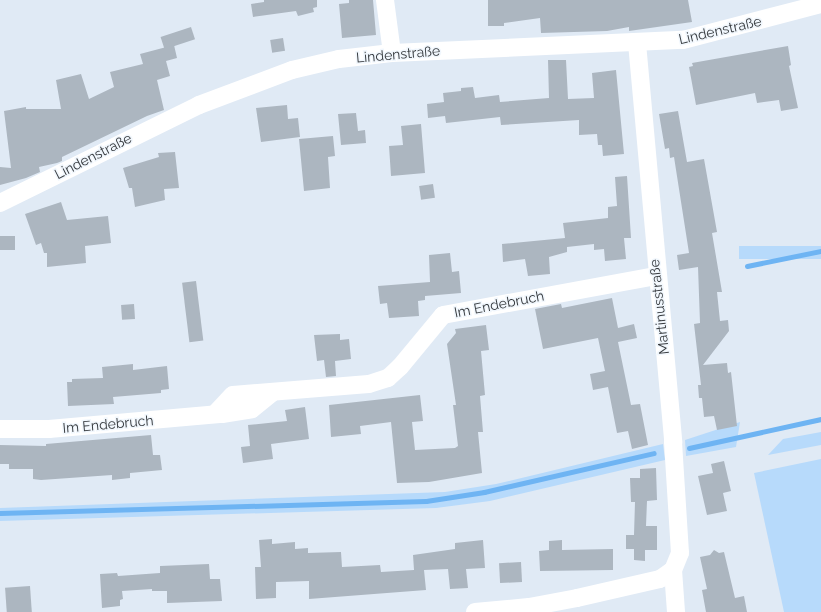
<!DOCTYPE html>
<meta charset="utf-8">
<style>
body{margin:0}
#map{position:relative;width:821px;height:612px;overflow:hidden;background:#e0eaf5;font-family:Raleway,sans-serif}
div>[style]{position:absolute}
.green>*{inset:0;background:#b7dafb;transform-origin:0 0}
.stream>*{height:5px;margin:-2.5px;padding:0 2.5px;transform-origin:2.5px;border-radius:2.5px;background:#6eb4f3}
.building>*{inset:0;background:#acb6c0;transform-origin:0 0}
.minor>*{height:18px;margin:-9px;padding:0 9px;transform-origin:9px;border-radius:9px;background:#fff}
span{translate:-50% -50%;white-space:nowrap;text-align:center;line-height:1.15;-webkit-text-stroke:3px #f1f7fd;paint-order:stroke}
.street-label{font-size:14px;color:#35393d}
</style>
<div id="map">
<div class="green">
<div style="left:821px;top:246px;width:13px;height:82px;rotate:90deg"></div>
<div style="clip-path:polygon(740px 422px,736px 447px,686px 456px,685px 440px)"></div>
<div style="clip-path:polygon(821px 432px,821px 445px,768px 455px,783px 439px)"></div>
<div style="clip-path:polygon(663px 444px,665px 460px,490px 501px,436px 508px,0 521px,0 508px,445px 492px,496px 484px)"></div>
<div style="clip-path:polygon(821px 459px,821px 612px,784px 612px,754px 473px)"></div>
</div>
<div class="stream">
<div style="left:747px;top:266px;width:76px;rotate:-11.5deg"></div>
<div style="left:689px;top:448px;width:135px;rotate:-12.4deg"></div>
<div style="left:0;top:513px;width:426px;rotate:-1.6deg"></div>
<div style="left:426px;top:501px;width:59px;rotate:-8.8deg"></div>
<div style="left:484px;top:492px;width:174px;rotate:-12.9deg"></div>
</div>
<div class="building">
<div style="clip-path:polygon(264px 0,317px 0,317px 7px,313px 8px,314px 12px,298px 16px,296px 11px,253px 17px,251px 4px,264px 2px)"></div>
<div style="clip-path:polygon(349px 0,373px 0,376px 35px,342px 38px,339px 4px,349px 3px)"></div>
<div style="clip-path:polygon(488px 0,688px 0,692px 22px,629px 31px,629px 27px,607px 31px,541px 33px,540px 18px,504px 23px,504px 26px,488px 26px)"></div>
<div style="left:191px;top:27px;width:13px;height:32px;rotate:72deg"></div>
<div style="left:283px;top:38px;width:13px;height:13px;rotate:81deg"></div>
<div style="clip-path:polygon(174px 45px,177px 58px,166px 61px,170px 76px,157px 80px,164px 110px,147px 116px,62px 157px,62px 161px,57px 163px,39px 167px,40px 172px,26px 178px,0 185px,0 167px,11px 168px,4px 111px,26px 107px,26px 109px,61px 109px,56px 80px,81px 74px,89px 99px,114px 87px,110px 72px,143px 64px,140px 54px)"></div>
<div style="clip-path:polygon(788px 46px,791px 65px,789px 66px,798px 108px,781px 111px,779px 100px,757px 103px,755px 93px,696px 105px,689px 67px,693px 66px,692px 63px)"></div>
<div style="clip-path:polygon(548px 60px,566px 60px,568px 99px,594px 98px,592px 73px,616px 70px,624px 154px,603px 156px,602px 145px,598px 145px,597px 134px,579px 135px,579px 120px,501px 125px,500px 117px,446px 123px,445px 116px,428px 118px,427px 104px,444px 102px,443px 93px,461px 91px,461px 88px,473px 87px,475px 98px,499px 95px,500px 102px,549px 98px)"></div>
<div style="clip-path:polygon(287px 105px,288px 119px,298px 118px,300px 137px,261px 142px,256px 108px)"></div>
<div style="clip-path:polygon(678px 111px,687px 162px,704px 159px,717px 232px,712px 233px,722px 292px,717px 292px,720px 321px,728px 320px,729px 331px,703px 365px,727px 363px,728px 373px,731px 372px,737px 426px,717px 430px,714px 416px,704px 417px,702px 398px,699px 398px,698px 385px,701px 385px,694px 324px,700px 323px,698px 267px,679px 270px,677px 255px,689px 253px,674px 157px,670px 158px,669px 148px,665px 149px,659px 114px)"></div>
<div style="clip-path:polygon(356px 113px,358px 131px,365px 130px,366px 143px,341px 145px,338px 114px)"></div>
<div style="clip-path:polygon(421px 124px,425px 173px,391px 176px,389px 146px,403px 145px,401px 126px)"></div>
<div style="clip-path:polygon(333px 136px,335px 156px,328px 157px,330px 188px,304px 191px,299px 139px)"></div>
<div style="clip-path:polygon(175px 152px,179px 188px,164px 189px,165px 200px,135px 207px,132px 188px,129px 188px,123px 168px,159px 157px,158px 153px)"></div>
<div style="clip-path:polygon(627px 176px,631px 238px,624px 238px,626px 259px,605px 261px,604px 249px,594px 250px,594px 244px,567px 247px,567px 252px,549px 257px,550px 274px,528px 276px,525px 259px,503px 262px,502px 244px,565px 238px,563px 223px,608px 218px,608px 207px,617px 206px,615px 177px)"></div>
<div style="left:433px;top:184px;width:14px;height:14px;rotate:82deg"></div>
<div style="clip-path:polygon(61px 202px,67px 220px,108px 216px,111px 243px,85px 246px,86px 263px,47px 267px,47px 253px,44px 253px,41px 243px,36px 245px,25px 214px)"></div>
<div style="left:0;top:236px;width:15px;height:14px"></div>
<div style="clip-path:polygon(450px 253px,452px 272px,459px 271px,461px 293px,425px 296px,425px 300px,418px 301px,419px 316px,389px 318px,387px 303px,380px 304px,378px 286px,430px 282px,429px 255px)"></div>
<div style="left:196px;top:281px;width:60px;height:14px;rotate:83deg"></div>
<div style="clip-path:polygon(612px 298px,618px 328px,634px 324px,637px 338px,618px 342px,631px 405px,640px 404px,648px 445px,632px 449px,628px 431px,617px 433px,608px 387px,593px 390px,590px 374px,605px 371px,598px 338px,543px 349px,535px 309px,561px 304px,562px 308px)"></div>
<div style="left:134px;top:304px;width:15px;height:13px;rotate:86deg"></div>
<div style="clip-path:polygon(486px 325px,489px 350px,481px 351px,485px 395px,480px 396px,483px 432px,478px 432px,482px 473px,429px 482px,397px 483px,391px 422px,360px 426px,361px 434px,331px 437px,329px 405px,420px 395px,423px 421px,412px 422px,415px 450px,455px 448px,458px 446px,453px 405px,456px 405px,447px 344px,456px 333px,455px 329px)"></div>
<div style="clip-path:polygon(340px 334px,340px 340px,349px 339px,351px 359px,335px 361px,336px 376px,326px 377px,324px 360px,317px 361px,314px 335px)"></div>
<div style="clip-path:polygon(133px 364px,133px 370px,167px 366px,169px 389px,161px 390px,161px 393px,113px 397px,114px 404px,68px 406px,67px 382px,72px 382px,72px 379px,103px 378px,102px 367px)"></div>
<div style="clip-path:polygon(305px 407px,309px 439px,271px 444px,273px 459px,243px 463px,241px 447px,250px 446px,248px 425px,287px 421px,285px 410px)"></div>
<div style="clip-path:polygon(151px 435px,153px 455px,160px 455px,162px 470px,130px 473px,130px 478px,112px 480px,112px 475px,41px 480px,33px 479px,33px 469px,9px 469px,9px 464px,0 464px,0 445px,46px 446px,46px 444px)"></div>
<div style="clip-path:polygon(724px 461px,731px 491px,723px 493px,727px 511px,707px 515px,698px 476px,713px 473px,711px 464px)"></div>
<div style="clip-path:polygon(656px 468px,657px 500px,647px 501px,646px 526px,657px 526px,657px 550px,645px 550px,645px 561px,634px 560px,634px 549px,626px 549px,626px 535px,634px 535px,635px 502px,631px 502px,630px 478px,640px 478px,640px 469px)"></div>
<div style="clip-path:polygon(272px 539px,272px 544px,295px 542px,295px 549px,308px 548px,308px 553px,341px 552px,342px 567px,380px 565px,381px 572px,414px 570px,413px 555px,455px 549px,455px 543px,483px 540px,485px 568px,466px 569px,468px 588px,450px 589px,448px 569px,424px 570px,426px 590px,309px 599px,309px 581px,276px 582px,276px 598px,256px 599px,255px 567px,261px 567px,259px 540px)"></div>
<div style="clip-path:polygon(562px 540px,562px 550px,613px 549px,613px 570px,540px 571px,539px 551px,549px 550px,549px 541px)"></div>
<div style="clip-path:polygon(714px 550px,719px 553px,724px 552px,735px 598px,744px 596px,747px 612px,706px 612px,702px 590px,707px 589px,700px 557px,710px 555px)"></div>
<div style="left:521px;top:562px;width:20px;height:22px;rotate:87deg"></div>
<div style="clip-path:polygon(209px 564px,210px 579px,220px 579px,222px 601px,167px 603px,167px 591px,152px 591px,152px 589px,122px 591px,123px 599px,120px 600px,120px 606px,102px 608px,100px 574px,117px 573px,118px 576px,160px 573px,160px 566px)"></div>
<div style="left:30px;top:586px;width:26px;height:25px;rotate:86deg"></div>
</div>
<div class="minor">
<div style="left:385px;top:0;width:53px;rotate:82.5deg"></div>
<div style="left:637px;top:43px;width:401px;rotate:84.8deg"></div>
<div style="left:673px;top:442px;width:111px;rotate:86.4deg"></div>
<div style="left:680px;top:553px;width:18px;rotate:112deg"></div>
<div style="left:673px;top:570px;width:42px;rotate:85.9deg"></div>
<div style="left:0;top:203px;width:222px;rotate:-26.2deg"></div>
<div style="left:199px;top:105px;width:99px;rotate:-20.6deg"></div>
<div style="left:292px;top:70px;width:48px;rotate:-13.2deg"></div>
<div style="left:339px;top:59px;width:53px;rotate:-6.5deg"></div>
<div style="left:392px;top:53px;width:291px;rotate:-2.6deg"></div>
<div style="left:683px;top:40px;width:143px;rotate:-14.6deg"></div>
<div style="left:215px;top:414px;width:26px;rotate:-47deg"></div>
<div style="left:233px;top:395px;width:136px;rotate:-4.6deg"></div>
<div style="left:369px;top:384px;width:20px;rotate:-18deg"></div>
<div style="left:388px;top:378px;width:16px;rotate:-43deg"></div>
<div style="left:400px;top:367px;width:67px;rotate:-50.4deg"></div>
<div style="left:443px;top:315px;width:217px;rotate:-10.4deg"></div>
<div style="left:0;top:429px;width:49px"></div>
<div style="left:49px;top:429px;width:174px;rotate:-5deg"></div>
<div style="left:222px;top:414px;width:30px;rotate:-9deg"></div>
<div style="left:252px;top:409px;width:27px;rotate:-39deg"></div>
<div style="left:475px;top:612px;width:54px;rotate:-5.3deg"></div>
<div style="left:529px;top:607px;width:49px;rotate:-10.6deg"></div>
<div style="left:577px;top:598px;width:85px;rotate:-12.9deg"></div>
<div style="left:660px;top:579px;width:16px;rotate:-35deg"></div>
</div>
<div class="street-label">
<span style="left:720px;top:30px;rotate:-13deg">Lindenstraße</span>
<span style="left:398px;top:54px;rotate:-5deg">Lindenstraße</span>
<span style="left:93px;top:156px;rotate:-27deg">Lindenstraße</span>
<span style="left:499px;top:304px;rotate:-11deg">Im Endebruch</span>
<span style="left:659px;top:307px;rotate:-96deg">Martinusstraße</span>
<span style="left:108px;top:424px;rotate:-5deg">Im Endebruch</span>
</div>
</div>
